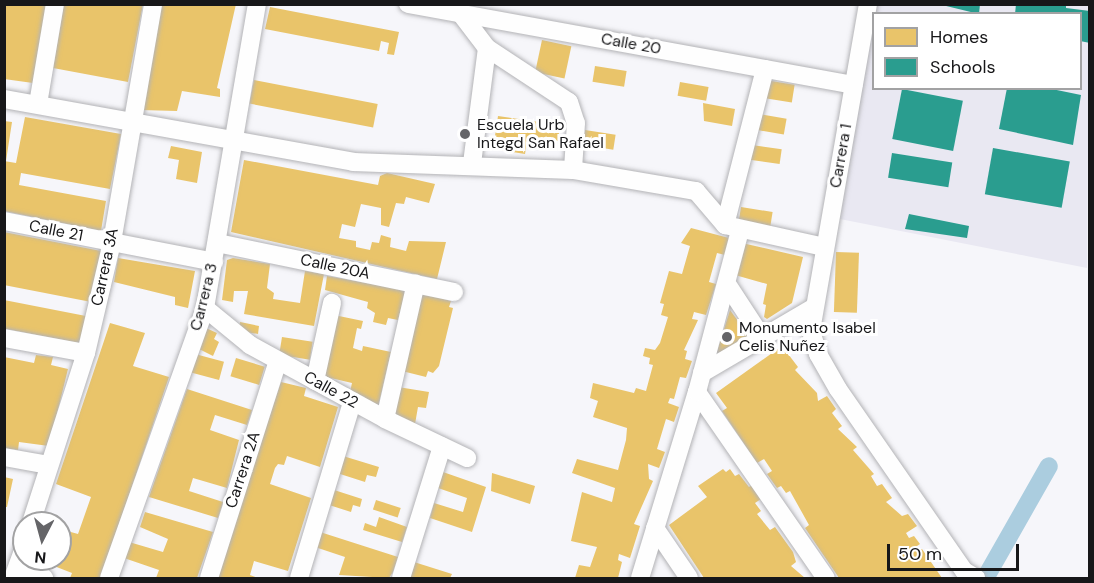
<!DOCTYPE html>
<meta charset="utf-8">
<style>
body{margin:0}
#map{position:relative;width:1094px;height:583px;overflow:hidden;background:#f6f6fa;font-family:"DM Sans",sans-serif}
div>[style]{position:absolute}
.built>*{inset:0;background:#e9e8f2}
.homes>*{inset:0;background:#e9c46a;transform-origin:0 0}
.schools>*{inset:0;background:#2a9d8f;transform-origin:0 0}
.canal>*{height:18px;margin:-9px;padding:0 9px;transform-origin:9px;border-radius:9px;background:#abcddf}
.roads{filter:drop-shadow(0 0 2px #b3b3b6) drop-shadow(0 0 2px #b3b3b6)}
.minor>*{height:18px;margin:-9px;padding:0 9px;transform-origin:9px;border-radius:9px;background:#fefefe}
.dots>*{width:16px;height:16px;translate:-50% -50%;box-sizing:border-box;border:3px solid #fff;border-radius:50%}
span{translate:-50% -50%;white-space:nowrap;text-align:center;line-height:1.15;-webkit-text-stroke:6px #fff;paint-order:stroke}
.street-label{font-size:16px;color:#171719}
.poi-label{font-size:16px;color:#171719}
.left{translate:0 -50%;text-align:left}
.frame{position:absolute;inset:0;border:6px solid #171719;pointer-events:none}
.legend{position:absolute;left:872px;top:12px;width:210px;height:78px;box-sizing:border-box;background:#fff;border:2px solid #a2a2a3;margin:0;padding:8px 10px;list-style:none;font-size:18px;color:#171719}
.legend li{display:flex;align-items:center;gap:12px;height:30px}
.legend b{width:30px;border:2px solid #a2a2a3}
.north{position:absolute;left:12px;top:511px;width:60px;height:60px;box-sizing:border-box;background:#fff;border:2px solid #a2a2a3;border-radius:50%;rotate:186deg;font-size:16px;font-weight:700;line-height:24px;text-align:center;color:#171719}
.north::after{content:'';display:block;margin:auto;width:21px;height:27px;background:#656568;clip-path:polygon(50% 0,100% 100%,50% 72%,0 100%)}
.scale{position:absolute;left:887px;top:544px;width:132px;height:27px;box-sizing:border-box;border:3px solid #171719;border-top:0;padding-left:8px;font-size:18px;line-height:21px;white-space:nowrap;color:#171719;-webkit-text-stroke:4px #fff;paint-order:stroke}
</style>
<div id="map">
<div class="built">
<div style="clip-path:polygon(876px 5px,1089px 5px,1087px 268px,840px 219px,873px 21px,874px 88px,1080px 88px,1080px 14px,875px 13px)"></div>
</div>
<div class="homes">
<div style="clip-path:polygon(4px 4px,47px 4px,33px 83px,4px 79px)"></div>
<div style="clip-path:polygon(64px 4px,143px 4px,128px 82px,53px 68px)"></div>
<div style="clip-path:polygon(160px 4px,236px 4px,217px 88px,220px 89px,220px 97px,182px 91px,177px 111px,140px 110px)"></div>
<div style="clip-path:polygon(270px 7px,399px 32px,394px 55px,387px 54px,389px 43px,381px 41px,379px 51px,265px 29px)"></div>
<div style="left:542px;top:40px;width:30px;height:33px;rotate:12deg"></div>
<div style="left:595px;top:66px;width:32px;height:16px;rotate:9deg"></div>
<div style="left:254px;top:80px;width:126px;height:24px;rotate:11deg"></div>
<div style="left:765px;top:80px;width:30px;height:18px;rotate:9deg"></div>
<div style="left:680px;top:82px;width:29px;height:14px;rotate:10deg"></div>
<div style="clip-path:polygon(703px 103px,735px 109px,732px 126px,704px 121px)"></div>
<div style="left:759px;top:114px;width:28px;height:16px;rotate:10deg"></div>
<div style="clip-path:polygon(498px 116px,560px 125px,558px 141px,528px 136px,525px 154px,493px 149px)"></div>
<div style="clip-path:polygon(25px 117px,121px 134px,110px 189px,21px 173px,19px 185px,106px 201px,101px 231px,4px 211px,4px 161px,16px 163px)"></div>
<div style="clip-path:polygon(4px 121px,12px 122px,6px 161px,4px 161px)"></div>
<div style="left:585px;top:130px;width:31px;height:15px;rotate:9deg"></div>
<div style="left:752px;top:145px;width:30px;height:15px;rotate:8deg"></div>
<div style="clip-path:polygon(171px 146px,202px 152px,197px 183px,176px 179px,179px 160px,168px 158px)"></div>
<div style="clip-path:polygon(244px 160px,378px 185px,380px 176px,387px 173px,435px 184px,429px 203px,406px 197px,404px 204px,396px 203px,389px 227px,381px 225px,381px 208px,361px 204px,355px 227px,342px 224px,339px 238px,356px 241px,356px 247px,370px 250px,372px 242px,379px 243px,381px 235px,391px 238px,390px 247px,406px 251px,409px 241px,446px 242px,437px 279px,231px 232px)"></div>
<div style="left:741px;top:207px;width:32px;height:17px;rotate:9deg"></div>
<div style="clip-path:polygon(691px 228px,729px 238px,725px 255px,717px 253px,709px 282px,716px 284px,706px 315px,694px 312px,692px 319px,698px 320px,684px 350px,687px 351px,685px 359px,692px 361px,686px 378px,680px 377px,674px 399px,670px 398px,668px 403px,679px 407px,674px 422px,666px 419px,657px 449px,665px 452px,659px 468px,648px 464px,649px 479px,653px 481px,634px 524px,640px 526px,630px 558px,619px 554px,618px 560px,622px 562px,618px 578px,575px 578px,579px 565px,590px 567px,597px 547px,571px 541px,582px 492px,612px 502px,615px 488px,572px 473px,577px 459px,618px 470px,626px 440px,627px 428px,593px 417px,598px 401px,590px 398px,593px 383px,634px 393px,636px 388px,646px 391px,653px 365px,649px 364px,650px 358px,643px 356px,645px 348px,655px 350px,660px 343px,668px 317px,661px 315px,664px 304px,660px 303px,669px 271px,682px 274px,690px 246px,681px 243px)"></div>
<div style="left:4px;top:232px;width:99px;height:52px;rotate:11deg"></div>
<div style="clip-path:polygon(742px 243px,803px 257px,792px 303px,767px 319px,764px 317px,766px 305px,763px 304px,767px 284px,735px 275px)"></div>
<div style="left:836px;top:252px;width:23px;height:60px;rotate:2deg"></div>
<div style="clip-path:polygon(118px 258px,195px 271px,188px 308px,175px 305px,175px 297px,114px 282px)"></div>
<div style="clip-path:polygon(233px 258px,270px 264px,267px 288px,274px 293px,273px 299px,300px 303px,305px 271px,324px 274px,314px 326px,244px 314px,248px 291px,234px 291px,233px 302px,222px 300px,227px 260px)"></div>
<div style="clip-path:polygon(327px 276px,406px 290px,398px 320px,388px 318px,386px 325px,373px 322px,375px 313px,367px 308px,368px 302px,325px 290px)"></div>
<div style="clip-path:polygon(421px 293px,451px 301px,449px 307px,453px 308px,439px 366px,433px 373px,428px 371px,426px 377px,402px 371px)"></div>
<div style="left:4px;top:300px;width:86px;height:28px;rotate:11deg"></div>
<div style="clip-path:polygon(730px 310px,749px 336px,715px 358px)"></div>
<div style="clip-path:polygon(334px 315px,363px 321px,361px 329px,357px 328px,353px 348px,362px 351px,363px 346px,391px 352px,378px 407px,363px 403px,365px 397px,350px 392px,352px 383px,322px 376px)"></div>
<div style="clip-path:polygon(240px 322px,259px 326px,258px 334px,239px 331px)"></div>
<div style="clip-path:polygon(110px 323px,145px 333px,133px 366px,169px 377px,101px 578px,70px 578px,72px 573px,36px 559px,60px 559px,60px 529px,78px 534px,91px 497px,56px 484px)"></div>
<div style="clip-path:polygon(206px 328px,217px 333px,214px 339px,219px 342px,213px 356px,197px 348px)"></div>
<div style="left:282px;top:337px;width:31px;height:18px;rotate:9deg"></div>
<div style="clip-path:polygon(782px 346px,798px 367px,795px 370px,817px 393px,818px 401px,827px 396px,836px 409px,832px 413px,842px 426px,838px 429px,857px 447px,853px 450px,874px 474px,871px 476px,877px 486px,882px 484px,892px 498px,886px 502px,902px 516px,908px 514px,917px 526px,906px 533px,909px 538px,914px 536px,920px 544px,914px 548px,917px 551px,922px 549px,942px 578px,839px 578px,805px 528px,809px 525px,790px 491px,786px 493px,781px 486px,777px 488px,767px 474px,772px 471px,764px 459px,757px 463px,722px 411px,727px 408px,716px 393px)"></div>
<div style="left:195px;top:354px;width:30px;height:19px;rotate:15deg"></div>
<div style="clip-path:polygon(36px 355px,53px 357px,51px 365px,68px 369px,49px 446px,19px 442px,18px 450px,4px 448px,4px 357px,34px 363px)"></div>
<div style="left:236px;top:358px;width:30px;height:19px;rotate:17deg"></div>
<div style="clip-path:polygon(281px 382px,306px 388px,304px 396px,338px 407px,320px 467px,287px 456px,284px 465px,278px 464px,275px 468px,270px 484px,311px 498px,288px 571px,254px 561px,250px 575px,258px 578px,215px 578px)"></div>
<div style="clip-path:polygon(398px 387px,429px 392px,426px 408px,418px 407px,415px 424px,392px 420px)"></div>
<div style="clip-path:polygon(187px 389px,252px 410px,247px 425px,215px 415px,210px 430px,239px 440px,227px 488px,193px 478px,189px 491px,223px 502px,218px 518px,149px 497px)"></div>
<div style="clip-path:polygon(343px 456px,379px 467px,376px 477px,367px 475px,365px 482px,337px 473px)"></div>
<div style="clip-path:polygon(723px 469px,726px 472px,730px 469px,735px 476px,739px 474px,749px 487px,752px 485px,761px 499px,755px 503px,761px 511px,757px 514px,770px 530px,775px 527px,793px 552px,796px 562px,791px 566px,805px 578px,704px 578px,669px 525px,707px 497px,698px 486px)"></div>
<div style="clip-path:polygon(443px 472px,486px 487px,472px 532px,430px 518px,434px 503px,463px 512px,467px 498px,438px 488px)"></div>
<div style="clip-path:polygon(492px 473px,535px 486px,530px 504px,491px 491px)"></div>
<div style="clip-path:polygon(4px 477px,13px 479px,7px 507px,4px 507px)"></div>
<div style="clip-path:polygon(331px 489px,362px 499px,360px 507px,353px 505px,351px 512px,326px 504px)"></div>
<div style="left:376px;top:500px;width:26px;height:10px;rotate:18deg"></div>
<div style="clip-path:polygon(145px 512px,213px 532px,197px 578px,156px 578px,159px 570px,124px 558px,129px 542px,163px 552px,168px 539px,140px 527px)"></div>
<div style="clip-path:polygon(379px 517px,407px 527px,402px 542px,363px 530px,365px 523px,376px 527px)"></div>
<div style="clip-path:polygon(320px 532px,398px 557px,393px 572px,389px 578px,339px 575px,345px 557px,315px 547px)"></div>
<div style="clip-path:polygon(414px 562px,452px 574px,450px 578px,409px 578px)"></div>
</div>
<div class="schools">
<div style="clip-path:polygon(938px 4px,980px 4px,979px 14px)"></div>
<div style="clip-path:polygon(1016px 4px,1066px 4px,1066px 8px,1090px 11px,1090px 43px,1080px 41px,1080px 14px,1015px 14px)"></div>
<div style="clip-path:polygon(1007px 88px,1047px 88px,1081px 95px,1073px 145px,999px 129px)"></div>
<div style="left:902px;top:89px;width:62px;height:51px;rotate:11deg"></div>
<div style="left:993px;top:148px;width:78px;height:47px;rotate:10deg"></div>
<div style="left:892px;top:153px;width:61px;height:25px;rotate:9deg"></div>
<div style="clip-path:polygon(909px 214px,969px 226px,967px 238px,905px 229px)"></div>
</div>
<div class="canal">
<div style="left:987px;top:575px;width:125px;rotate:-60.4deg"></div>
</div>
<div class="roads">
<div class="minor">
<div style="left:408px;top:4px;width:453px;rotate:10.3deg"></div>
<div style="left:868px;top:4px;width:332px;rotate:99.9deg"></div>
<div style="left:811px;top:331px;width:24px;rotate:73deg"></div>
<div style="left:818px;top:354px;width:40px;rotate:60.3deg"></div>
<div style="left:838px;top:389px;width:221px;rotate:55.3deg"></div>
<div style="left:964px;top:571px;width:14px;rotate:30deg"></div>
<div style="left:461px;top:14px;width:43px;rotate:52.6deg"></div>
<div style="left:487px;top:48px;width:117px;rotate:97.4deg"></div>
<div style="left:487px;top:48px;width:98px;rotate:33.4deg"></div>
<div style="left:569px;top:102px;width:22px;rotate:72deg"></div>
<div style="left:576px;top:123px;width:47px;rotate:93.7deg"></div>
<div style="left:4px;top:99px;width:355px;rotate:10.2deg"></div>
<div style="left:353px;top:162px;width:220px;rotate:2.1deg"></div>
<div style="left:573px;top:170px;width:125px;rotate:9.7deg"></div>
<div style="left:696px;top:191px;width:45px;rotate:49.5deg"></div>
<div style="left:725px;top:225px;width:101px;rotate:12.5deg"></div>
<div style="left:38px;top:104px;width:101px;rotate:-80.4deg"></div>
<div style="left:4px;top:221px;width:214px;rotate:11deg"></div>
<div style="left:725px;top:225px;width:161px;rotate:-75.6deg"></div>
<div style="left:217px;top:243px;width:242px;rotate:11.7deg"></div>
<div style="left:727px;top:284px;width:62px;rotate:56.8deg"></div>
<div style="left:205px;top:308px;width:58px;rotate:39.4deg"></div>
<div style="left:250px;top:345px;width:154px;rotate:28.7deg"></div>
<div style="left:385px;top:419px;width:91px;rotate:25.4deg"></div>
<div style="left:4px;top:338px;width:83px;rotate:10.4deg"></div>
<div style="left:702px;top:373px;width:129px;rotate:-30.4deg"></div>
<div style="left:315px;top:381px;width:80px;rotate:-77.7deg"></div>
<div style="left:697px;top:392px;width:226px;rotate:55.3deg"></div>
<div style="left:385px;top:419px;width:139px;rotate:-77.2deg"></div>
<div style="left:4px;top:457px;width:46px;rotate:10.1deg"></div>
<div style="left:31px;top:523px;width:179px;rotate:-72.1deg"></div>
<div style="left:86px;top:353px;width:114px;rotate:-76.8deg"></div>
<div style="left:112px;top:242px;width:242px;rotate:-80.2deg"></div>
<div style="left:655px;top:528px;width:60px;rotate:55.8deg"></div>
<div style="left:18px;top:566px;width:29px;rotate:25deg"></div>
<div style="left:13px;top:578px;width:33px;rotate:-70deg"></div>
<div style="left:109px;top:578px;width:287px;rotate:-70.4deg"></div>
<div style="left:205px;top:308px;width:308px;rotate:-80.3deg"></div>
<div style="left:209px;top:578px;width:228px;rotate:-72.4deg"></div>
<div style="left:299px;top:578px;width:184px;rotate:-73.2deg"></div>
<div style="left:401px;top:578px;width:138px;rotate:-72.7deg"></div>
<div style="left:640px;top:578px;width:195px;rotate:-73deg"></div>
<div style="left:697px;top:392px;width:168px;rotate:-75.1deg"></div>
</div>
</div>
<div class="dots">
<div style="left:465px;top:134px;background:#656568"></div>
<div style="left:727px;top:337px;background:#656568"></div>
</div>
<div class="street-label">
<span style="left:631px;top:44px;rotate:10deg">Calle 20</span>
<span style="left:841px;top:156px;rotate:-80deg">Carrera 1</span>
<span style="left:56px;top:231px;rotate:11deg">Calle 21</span>
<span style="left:105px;top:267px;rotate:-78deg">Carrera 3A</span>
<span style="left:335px;top:267px;rotate:12deg">Calle 20A</span>
<span style="left:204px;top:297px;rotate:-76deg">Carrera 3</span>
<span style="left:331px;top:390px;rotate:29deg">Calle 22</span>
<span style="left:243px;top:470px;rotate:-72deg">Carrera 2A</span>
</div>
<div class="poi-label">
<span class="left" style="left:477px;top:134px">Escuela Urb<br>Integd San Rafael</span>
<span class="left" style="left:739px;top:337px">Monumento Isabel<br>Celis Nuñez</span>
</div>
<div class="frame"></div>
<ul class="legend">
<li><b style="height:16px;background:#e9c46a"></b>Homes</li>
<li><b style="height:16px;background:#2a9d8f"></b>Schools</li>
</ul>
<div class="north">N</div>
<div class="scale">50 m</div>
</div>
